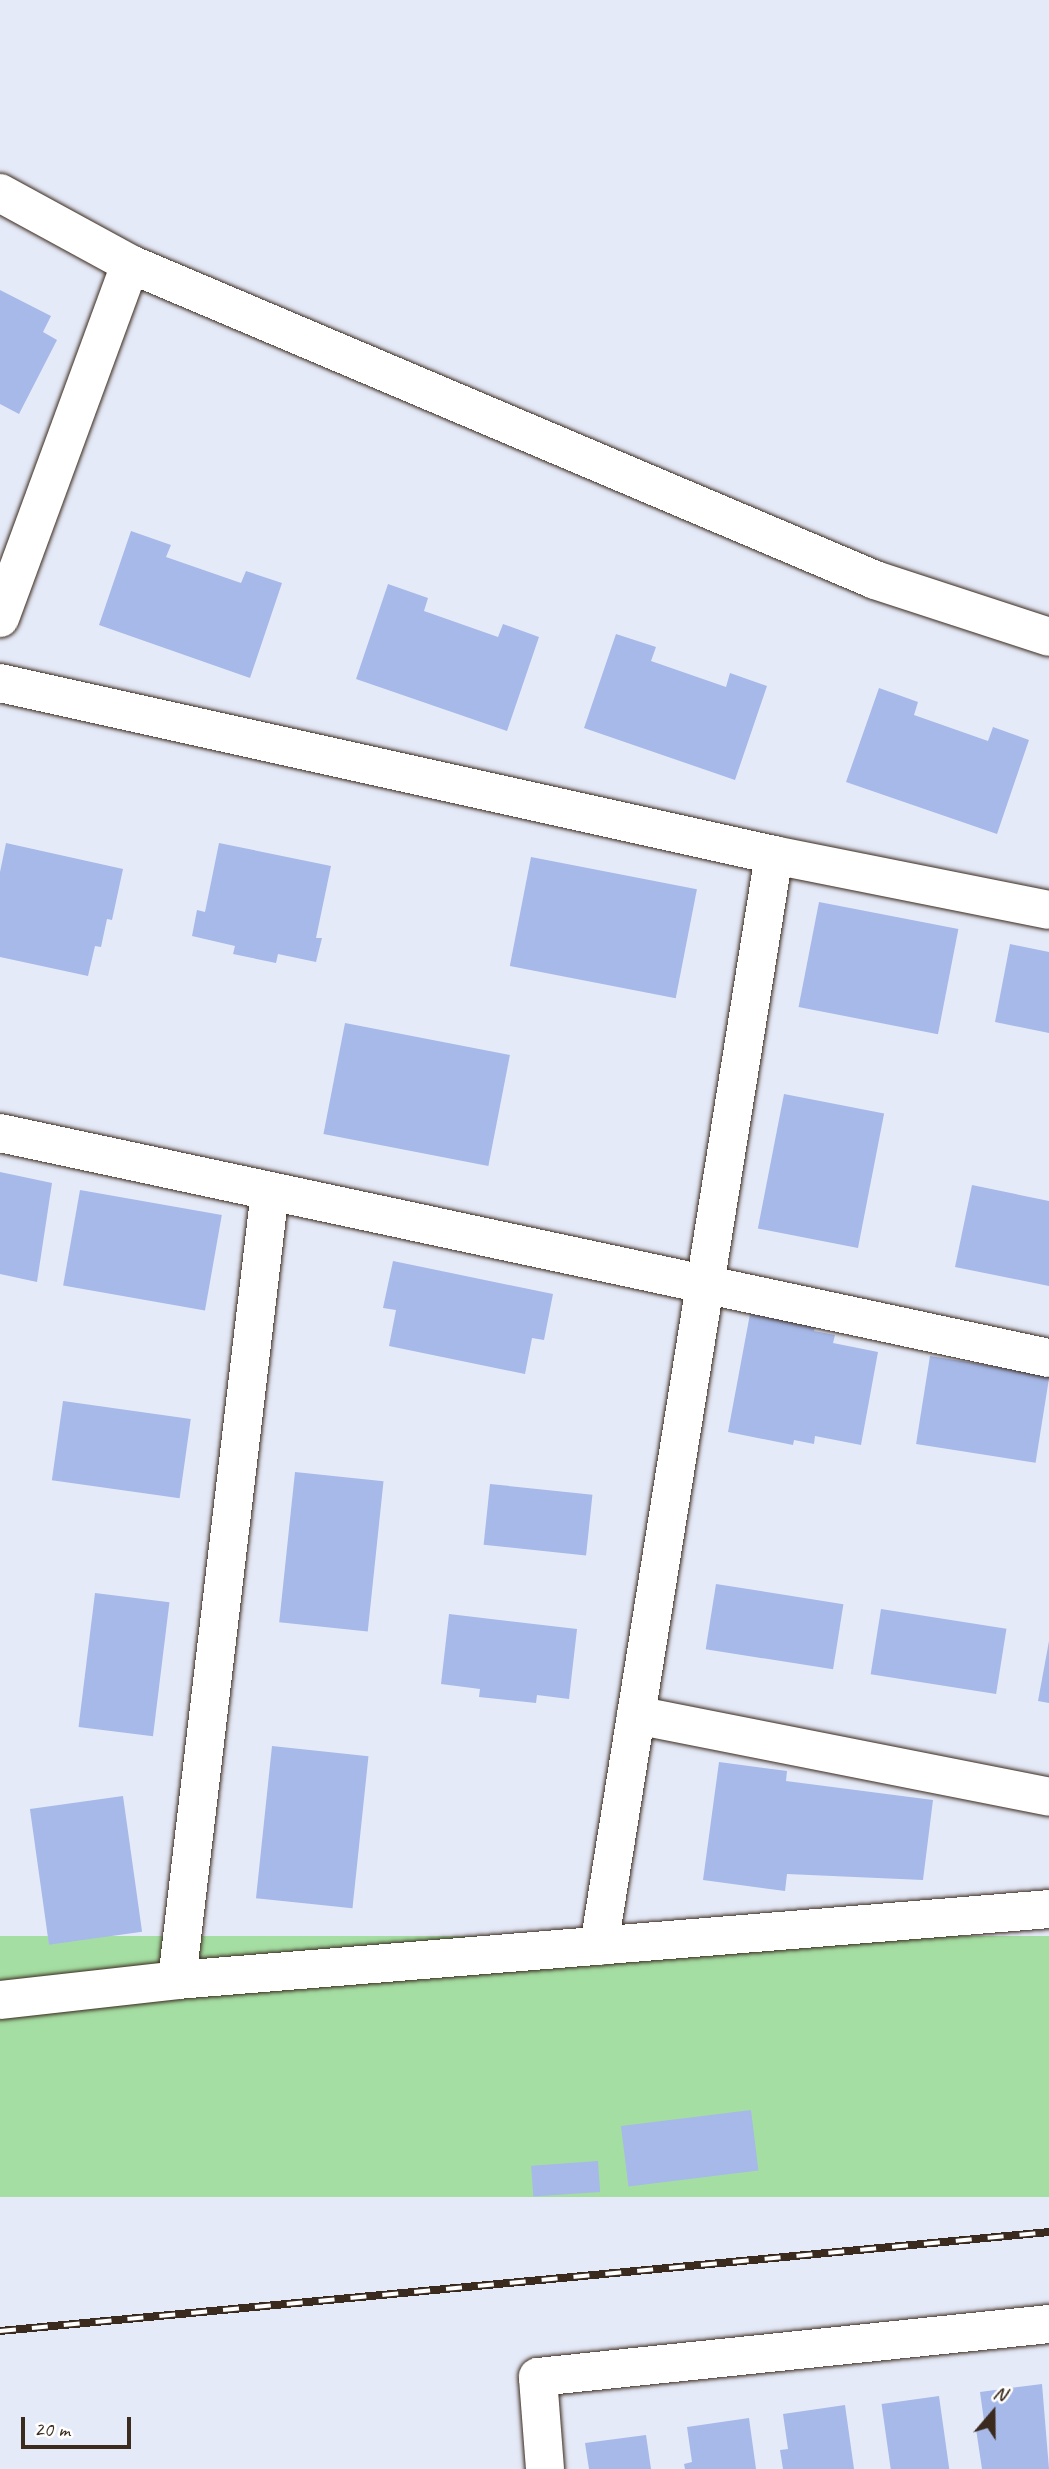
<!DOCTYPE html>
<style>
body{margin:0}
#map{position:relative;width:1049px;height:2469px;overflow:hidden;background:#e5eaf8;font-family:Caveat,sans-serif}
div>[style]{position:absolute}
.green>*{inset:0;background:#a5dea3;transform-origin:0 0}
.building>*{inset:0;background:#a7b9e8;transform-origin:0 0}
.roads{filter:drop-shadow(0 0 2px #3b2a1e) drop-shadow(0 0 2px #3b2a1e)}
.minor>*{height:38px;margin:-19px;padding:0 19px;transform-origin:19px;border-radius:19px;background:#fff}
.rail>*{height:8px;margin-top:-4px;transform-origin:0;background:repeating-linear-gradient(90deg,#fff 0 16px,#3b2a1e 0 32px);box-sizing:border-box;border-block:2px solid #3b2a1e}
span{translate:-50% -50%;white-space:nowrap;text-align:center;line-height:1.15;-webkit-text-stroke:5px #fff;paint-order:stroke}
.north{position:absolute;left:958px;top:2378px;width:70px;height:70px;-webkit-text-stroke:5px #fff;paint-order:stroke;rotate:20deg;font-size:19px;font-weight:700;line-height:28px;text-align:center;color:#3b2a1e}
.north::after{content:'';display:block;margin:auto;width:24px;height:32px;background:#3b2a1e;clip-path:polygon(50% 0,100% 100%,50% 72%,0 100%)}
.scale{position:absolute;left:21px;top:2417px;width:110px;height:32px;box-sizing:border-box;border:4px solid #3b2a1e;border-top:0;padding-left:9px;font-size:21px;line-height:24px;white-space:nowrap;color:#3b2a1e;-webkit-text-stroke:5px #fff;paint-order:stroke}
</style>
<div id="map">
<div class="green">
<div style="left:1049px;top:1936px;width:261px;height:1053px;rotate:90deg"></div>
</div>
<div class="building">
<div style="clip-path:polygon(0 290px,51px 316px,43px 332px,57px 340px,19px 414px,0 404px)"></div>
<div style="clip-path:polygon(131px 531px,171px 545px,166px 557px,241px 583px,246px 571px,282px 583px,250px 678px,99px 625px)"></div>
<div style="clip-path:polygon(388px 584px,428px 598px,424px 611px,498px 637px,503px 624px,539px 637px,507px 731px,356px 679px)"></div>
<div style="clip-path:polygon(616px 634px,656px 647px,651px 661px,726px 687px,730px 673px,767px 686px,735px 780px,584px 728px)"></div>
<div style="clip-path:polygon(879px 688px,918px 702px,914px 715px,988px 741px,993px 727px,1029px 740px,997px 834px,846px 782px)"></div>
<div style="clip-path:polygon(6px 843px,123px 869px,112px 920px,107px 919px,101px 947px,95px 946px,88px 976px,0 957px,0 872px)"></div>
<div style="clip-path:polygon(219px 843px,331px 866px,316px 938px,322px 938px,316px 962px,278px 954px,276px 963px,233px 954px,235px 946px,192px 936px,197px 910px,205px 912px)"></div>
<div style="left:531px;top:857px;width:169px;height:111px;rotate:11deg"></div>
<div style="left:819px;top:902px;width:142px;height:107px;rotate:11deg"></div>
<div style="clip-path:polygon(1010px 944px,1049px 952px,1049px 1033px,995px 1022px)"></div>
<div style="left:345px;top:1023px;width:168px;height:113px;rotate:11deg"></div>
<div style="left:784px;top:1094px;width:102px;height:137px;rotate:11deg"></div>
<div style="clip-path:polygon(0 1172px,52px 1183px,37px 1282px,0 1274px)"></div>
<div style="clip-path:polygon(972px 1185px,1049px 1201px,1049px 1286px,955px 1267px)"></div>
<div style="left:80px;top:1190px;width:144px;height:97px;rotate:10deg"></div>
<div style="clip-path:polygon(393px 1261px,553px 1294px,544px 1340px,532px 1338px,525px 1374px,389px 1346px,396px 1310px,383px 1308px)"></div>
<div style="clip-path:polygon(750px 1314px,815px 1326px,814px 1331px,835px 1335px,833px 1343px,878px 1352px,861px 1445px,815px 1436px,814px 1444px,794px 1440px,793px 1445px,728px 1432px)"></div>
<div style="left:930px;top:1356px;width:121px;height:89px;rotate:9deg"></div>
<div style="left:63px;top:1401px;width:129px;height:80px;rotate:8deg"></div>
<div style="left:295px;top:1472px;width:89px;height:151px;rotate:6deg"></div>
<div style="left:490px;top:1484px;width:103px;height:61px;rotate:6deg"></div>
<div style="left:716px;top:1584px;width:129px;height:66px;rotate:9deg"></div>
<div style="left:95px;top:1593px;width:75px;height:135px;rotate:7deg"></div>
<div style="left:881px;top:1609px;width:127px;height:66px;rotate:9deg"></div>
<div style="clip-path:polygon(449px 1614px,577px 1629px,569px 1699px,537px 1695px,536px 1703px,479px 1697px,480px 1689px,441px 1684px)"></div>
<div style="clip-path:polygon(1049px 1641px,1049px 1703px,1038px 1701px)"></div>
<div style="left:272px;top:1746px;width:97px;height:153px;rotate:6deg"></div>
<div style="clip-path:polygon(719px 1762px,787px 1771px,786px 1781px,933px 1800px,923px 1880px,787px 1874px,785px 1891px,703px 1880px)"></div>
<div style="left:123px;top:1796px;width:137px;height:94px;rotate:82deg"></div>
<div style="left:751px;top:2110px;width:61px;height:131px;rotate:83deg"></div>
<div style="left:598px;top:2161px;width:31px;height:67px;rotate:86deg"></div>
<div style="clip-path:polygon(1042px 2384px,1049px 2469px,982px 2469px,976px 2429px,985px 2428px,980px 2392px)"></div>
<div style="left:939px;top:2396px;width:74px;height:58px;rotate:82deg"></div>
<div style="clip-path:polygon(845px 2405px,854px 2469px,783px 2469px,780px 2450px,788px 2449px,783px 2414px)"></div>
<div style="clip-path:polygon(749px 2418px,756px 2469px,685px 2469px,684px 2464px,692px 2462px,687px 2427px)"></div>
<div style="clip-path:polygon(646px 2435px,651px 2469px,589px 2469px,585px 2443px)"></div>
</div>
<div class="roads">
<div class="minor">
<div style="left:0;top:193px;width:148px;rotate:28.6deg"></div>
<div style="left:130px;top:264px;width:809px;rotate:22.98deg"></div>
<div style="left:875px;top:580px;width:183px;rotate:18.1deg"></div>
<div style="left:0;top:618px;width:377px;rotate:-69.8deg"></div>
<div style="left:0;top:683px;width:793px;rotate:12.53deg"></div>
<div style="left:774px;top:855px;width:280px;rotate:11.3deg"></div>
<div style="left:0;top:1133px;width:1073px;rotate:12.11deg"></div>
<div style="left:636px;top:1715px;width:421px;rotate:11.2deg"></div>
<div style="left:599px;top:1946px;width:1105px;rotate:-80.89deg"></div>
<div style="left:177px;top:1980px;width:794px;rotate:-83.28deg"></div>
<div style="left:0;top:2000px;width:178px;rotate:-6.4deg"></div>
<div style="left:177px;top:1980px;width:875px;rotate:-4.65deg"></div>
<div style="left:545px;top:2469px;width:92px;rotate:-94.4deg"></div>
<div style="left:538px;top:2377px;width:514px;rotate:-5.92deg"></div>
</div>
</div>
<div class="rail">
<div style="left:0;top:2331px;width:1054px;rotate:-5.39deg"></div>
</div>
<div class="north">N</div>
<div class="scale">20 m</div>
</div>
